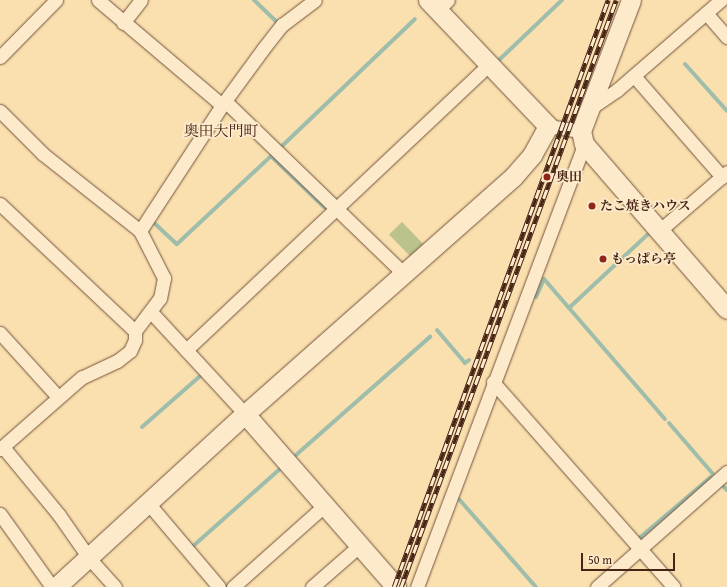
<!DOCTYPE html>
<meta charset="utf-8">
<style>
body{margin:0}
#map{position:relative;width:727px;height:587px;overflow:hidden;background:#fadfaf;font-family:"Gentium Book Plus","Noto Serif JP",serif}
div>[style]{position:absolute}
.green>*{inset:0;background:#bcc28c;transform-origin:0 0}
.stream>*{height:4px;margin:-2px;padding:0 2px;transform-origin:2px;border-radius:2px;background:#9ebdab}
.roads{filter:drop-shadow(0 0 1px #73533c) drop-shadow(0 0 1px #73533c)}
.street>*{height:13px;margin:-6.5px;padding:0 6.5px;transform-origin:6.5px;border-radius:6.5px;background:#fceacb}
.secondary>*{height:19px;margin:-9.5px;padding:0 9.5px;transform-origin:9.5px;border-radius:9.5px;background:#fceacb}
.rail>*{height:4.5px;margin-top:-2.25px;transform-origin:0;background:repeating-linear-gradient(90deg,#fceacb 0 9px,#462416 0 18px);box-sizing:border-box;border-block:1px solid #462416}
.dots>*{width:11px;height:11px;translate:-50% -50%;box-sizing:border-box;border:2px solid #fceacb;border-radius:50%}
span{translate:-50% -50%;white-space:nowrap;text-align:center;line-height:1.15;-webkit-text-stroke:3.5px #fceacb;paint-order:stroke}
.poi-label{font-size:13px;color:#462416;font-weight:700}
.left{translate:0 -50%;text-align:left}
.quarter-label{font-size:15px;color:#462416}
.scale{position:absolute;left:581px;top:553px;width:94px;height:18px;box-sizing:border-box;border:2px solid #462416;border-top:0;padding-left:5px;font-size:12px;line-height:14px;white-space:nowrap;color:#462416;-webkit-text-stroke:3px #fceacb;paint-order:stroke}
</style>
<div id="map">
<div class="green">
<div style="left:402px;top:222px;width:32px;height:18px;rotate:46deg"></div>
</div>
<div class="stream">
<div style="left:254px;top:0;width:32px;rotate:44deg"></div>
<div style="left:499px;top:60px;width:87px;rotate:-43.6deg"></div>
<div style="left:685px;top:64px;width:63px;rotate:48.2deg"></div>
<div style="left:281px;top:147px;width:185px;rotate:-43.7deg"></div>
<div style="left:152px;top:221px;width:34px;rotate:43deg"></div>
<div style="left:177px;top:244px;width:129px;rotate:-43.1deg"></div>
<div style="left:271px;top:156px;width:74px;rotate:43.9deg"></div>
<div style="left:536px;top:297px;width:20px;rotate:-66deg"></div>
<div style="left:544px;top:279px;width:185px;rotate:49.2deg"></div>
<div style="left:569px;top:308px;width:107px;rotate:-43.1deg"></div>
<div style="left:437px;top:330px;width:43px;rotate:49.7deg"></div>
<div style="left:465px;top:363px;width:5px;rotate:-37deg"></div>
<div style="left:669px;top:423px;width:67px;rotate:49.2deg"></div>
<div style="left:142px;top:427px;width:77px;rotate:-41.3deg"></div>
<div style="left:296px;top:455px;width:179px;rotate:-41.4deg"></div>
<div style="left:723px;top:486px;width:6px;rotate:45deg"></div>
<div style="left:458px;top:498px;width:118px;rotate:48.8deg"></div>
<div style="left:637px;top:540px;width:97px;rotate:-40.4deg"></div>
<div style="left:192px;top:547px;width:119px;rotate:-41.6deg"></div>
</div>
<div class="roads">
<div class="street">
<div style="left:98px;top:0;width:162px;rotate:40.3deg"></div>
<div style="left:438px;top:10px;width:14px;rotate:-45deg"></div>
<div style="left:706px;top:13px;width:32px;rotate:49deg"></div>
<div style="left:123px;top:23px;width:29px;rotate:-52deg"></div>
<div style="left:0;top:57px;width:80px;rotate:-45.5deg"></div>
<div style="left:634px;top:76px;width:134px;rotate:48.9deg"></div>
<div style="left:225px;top:101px;width:249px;rotate:44deg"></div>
<div style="left:592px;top:107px;width:30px;rotate:-34deg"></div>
<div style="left:617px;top:90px;width:138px;rotate:-40.9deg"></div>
<div style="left:0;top:111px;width:61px;rotate:45deg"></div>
<div style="left:43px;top:154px;width:124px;rotate:38.4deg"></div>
<div style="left:140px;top:231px;width:53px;rotate:62.9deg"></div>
<div style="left:164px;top:278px;width:20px;rotate:101deg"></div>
<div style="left:160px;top:298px;width:41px;rotate:127.1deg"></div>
<div style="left:135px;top:331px;width:9px;rotate:90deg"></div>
<div style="left:135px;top:340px;width:12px;rotate:114deg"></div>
<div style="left:130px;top:351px;width:16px;rotate:142deg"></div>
<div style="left:117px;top:361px;width:38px;rotate:155deg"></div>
<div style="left:82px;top:377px;width:109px;rotate:138.7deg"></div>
<div style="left:548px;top:126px;width:33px;rotate:9deg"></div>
<div style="left:0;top:204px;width:185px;rotate:43.3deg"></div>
<div style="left:140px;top:231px;width:150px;rotate:-56.9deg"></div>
<div style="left:222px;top:105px;width:69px;rotate:-53.8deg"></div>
<div style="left:263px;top:49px;width:31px;rotate:-52deg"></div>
<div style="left:282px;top:25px;width:41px;rotate:-37.1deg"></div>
<div style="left:659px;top:231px;width:90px;rotate:-40.9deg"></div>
<div style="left:151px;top:312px;width:139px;rotate:47.3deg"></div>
<div style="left:0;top:333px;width:86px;rotate:47.8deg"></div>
<div style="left:186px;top:350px;width:417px;rotate:-43.3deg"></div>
<div style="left:493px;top:382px;width:273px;rotate:48.6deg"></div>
<div style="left:3px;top:447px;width:88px;rotate:50.5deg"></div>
<div style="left:59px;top:515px;width:52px;rotate:55.1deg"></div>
<div style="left:89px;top:558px;width:39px;rotate:48deg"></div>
<div style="left:148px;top:503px;width:110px;rotate:49.8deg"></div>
<div style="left:0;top:514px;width:90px;rotate:54.5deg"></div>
<div style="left:233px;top:587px;width:122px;rotate:-41.7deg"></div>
<div style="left:312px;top:587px;width:62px;rotate:-41.1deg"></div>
<div style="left:417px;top:587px;width:473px;rotate:-69.3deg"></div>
<div style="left:597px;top:587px;width:174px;rotate:-41.5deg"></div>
</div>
<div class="secondary">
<div style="left:631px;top:0;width:140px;rotate:110.9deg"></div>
<div style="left:581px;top:131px;width:13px;rotate:77deg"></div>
<div style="left:584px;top:144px;width:218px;rotate:49.1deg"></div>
<div style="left:245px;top:414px;width:230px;rotate:48.9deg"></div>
<div style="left:56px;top:587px;width:256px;rotate:-42.5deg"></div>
<div style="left:245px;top:414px;width:358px;rotate:-41.5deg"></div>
<div style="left:513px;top:177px;width:29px;rotate:-49deg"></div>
<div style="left:532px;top:155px;width:33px;rotate:-61deg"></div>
<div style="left:548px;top:126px;width:174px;rotate:-133.6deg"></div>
</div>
</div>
<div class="rail">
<div style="left:394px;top:587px;width:625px;rotate:-69.97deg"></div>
<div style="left:401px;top:587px;width:625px;rotate:-69.88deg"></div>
</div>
<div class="dots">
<div style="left:547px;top:177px;background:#8f2418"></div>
<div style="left:592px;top:206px;background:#8f2418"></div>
<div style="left:603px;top:259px;background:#8f2418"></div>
</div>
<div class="poi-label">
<span class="left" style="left:556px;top:177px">奥田</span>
<span class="left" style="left:600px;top:206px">たこ焼きハウス</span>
<span class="left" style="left:611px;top:259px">もっぱら亭</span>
</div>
<div class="quarter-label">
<span style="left:221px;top:131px">奥田大門町</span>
</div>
<div class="scale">50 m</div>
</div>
